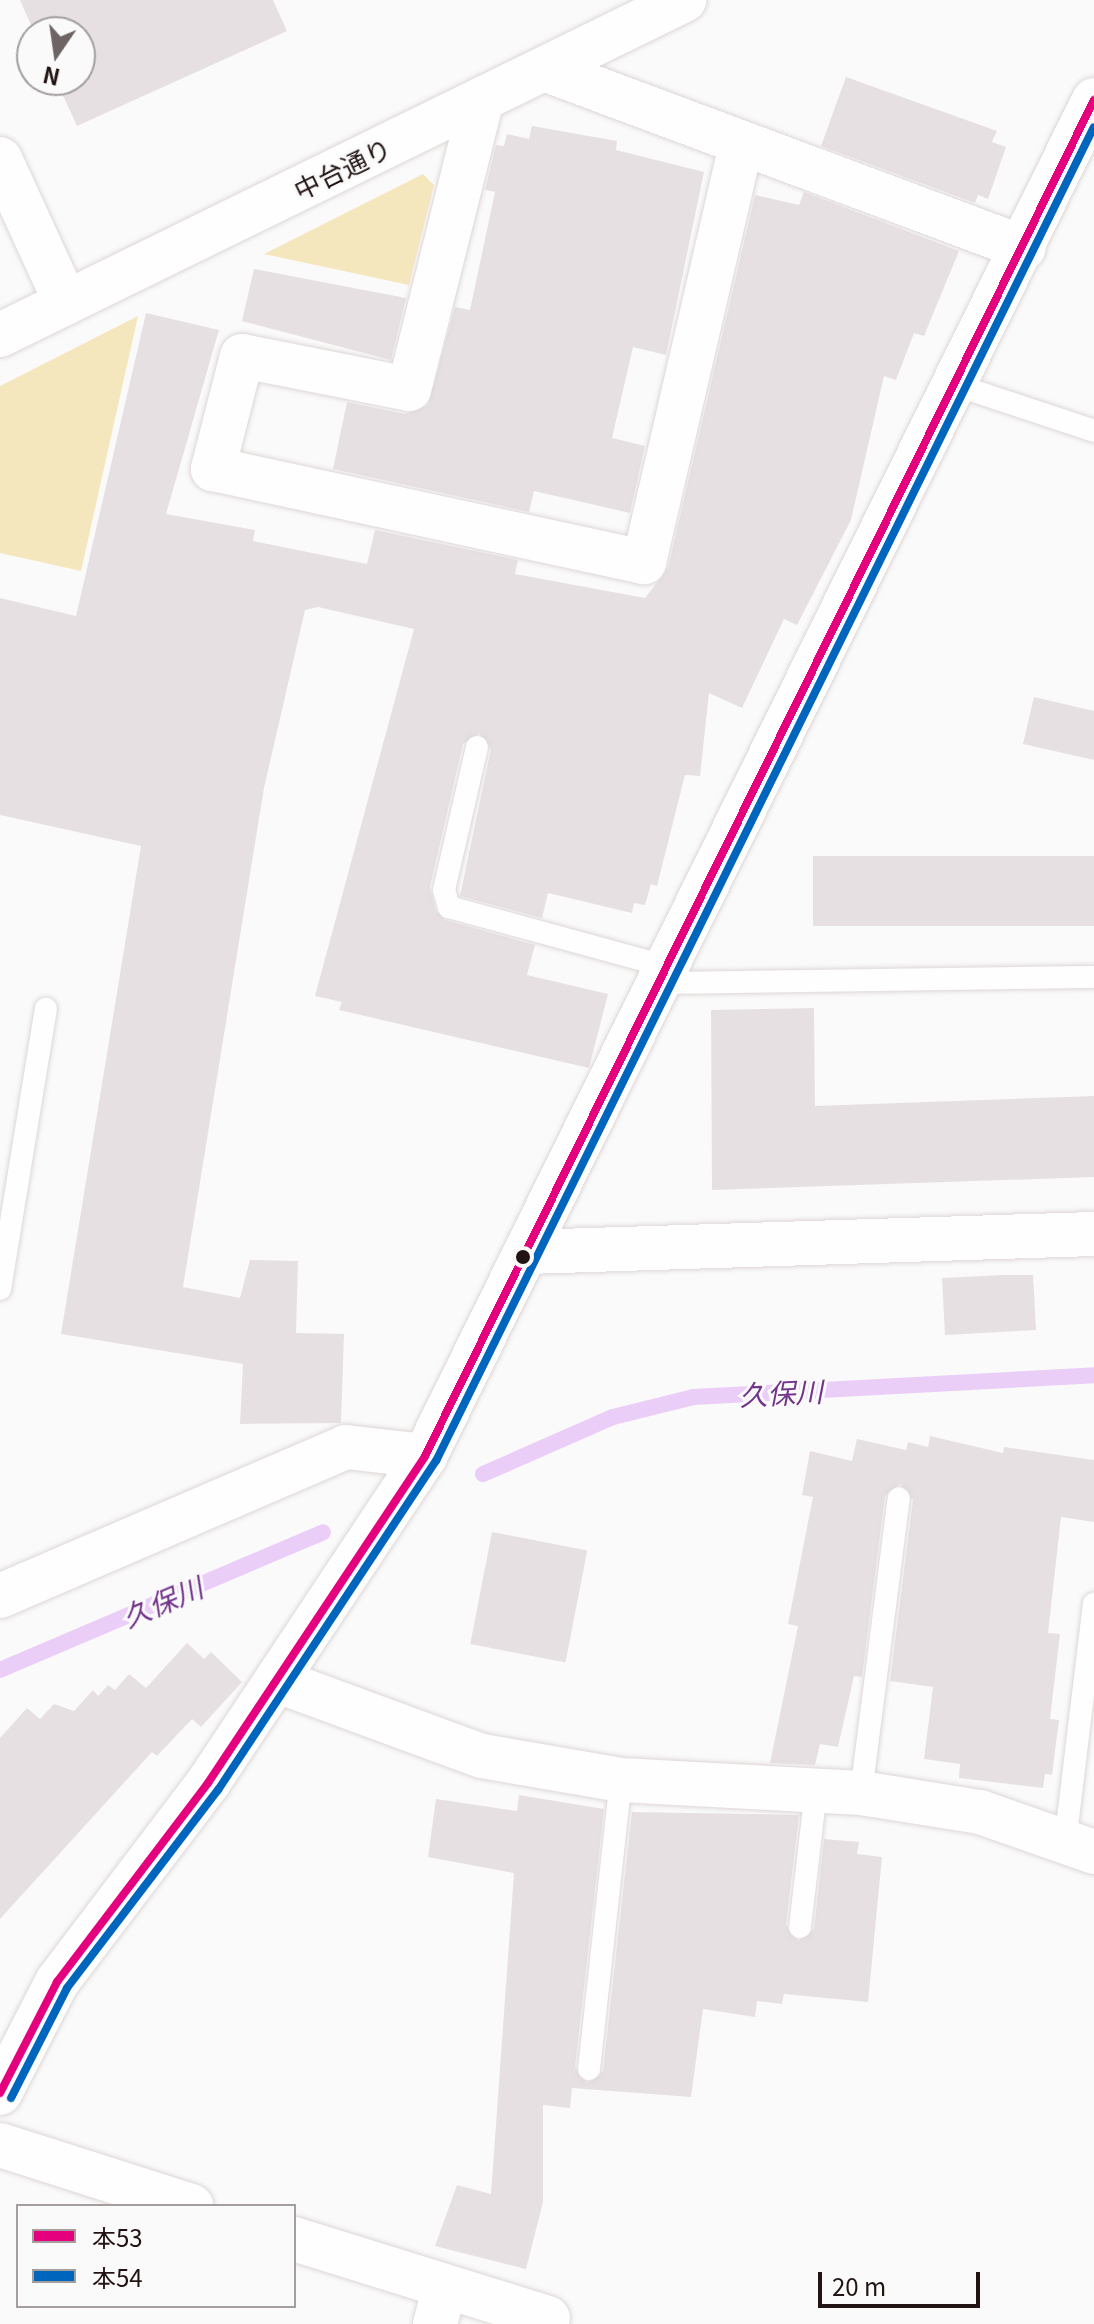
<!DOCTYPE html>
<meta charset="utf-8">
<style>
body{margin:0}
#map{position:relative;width:1094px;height:2324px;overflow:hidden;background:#fafafa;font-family:Georgia,"Noto Sans JP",serif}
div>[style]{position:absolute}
.green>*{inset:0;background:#f5e7bd}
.stream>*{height:16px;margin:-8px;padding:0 8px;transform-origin:8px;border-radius:8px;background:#ebcef8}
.building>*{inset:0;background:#e7e0e3;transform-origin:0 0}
.roads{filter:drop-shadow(0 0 2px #ded7d6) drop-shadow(0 0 2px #ded7d6)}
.service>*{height:22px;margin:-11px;padding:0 11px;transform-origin:11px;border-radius:11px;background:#fefefe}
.minor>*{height:44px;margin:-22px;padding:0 22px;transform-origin:22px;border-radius:22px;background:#fefefe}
.tertiary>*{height:44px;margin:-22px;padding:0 22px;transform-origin:22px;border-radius:22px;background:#fefefe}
.bus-1>*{height:8px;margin:-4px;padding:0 4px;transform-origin:4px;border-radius:4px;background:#e5007d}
.bus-2>*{height:8px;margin:-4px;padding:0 4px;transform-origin:4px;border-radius:4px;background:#0065bd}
.dots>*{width:22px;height:22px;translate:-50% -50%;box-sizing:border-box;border:4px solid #fafafa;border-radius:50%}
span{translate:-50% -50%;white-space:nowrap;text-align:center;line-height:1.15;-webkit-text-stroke:6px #fafafa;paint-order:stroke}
.street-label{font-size:26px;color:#221413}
.water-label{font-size:28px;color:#72338a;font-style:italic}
.legend{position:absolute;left:16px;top:2204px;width:280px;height:104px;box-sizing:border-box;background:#fafafa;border:2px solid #a49e9e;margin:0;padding:10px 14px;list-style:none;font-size:24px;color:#221413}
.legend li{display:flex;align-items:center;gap:16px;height:40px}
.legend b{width:40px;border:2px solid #a49e9e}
.north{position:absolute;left:16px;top:16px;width:80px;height:80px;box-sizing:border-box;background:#fafafa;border:2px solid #a49e9e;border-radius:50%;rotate:193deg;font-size:22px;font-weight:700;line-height:32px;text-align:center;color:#221413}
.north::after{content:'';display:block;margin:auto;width:28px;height:36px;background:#6e6464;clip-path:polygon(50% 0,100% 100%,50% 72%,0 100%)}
.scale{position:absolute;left:818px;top:2272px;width:162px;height:36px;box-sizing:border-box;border:4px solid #221413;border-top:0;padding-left:10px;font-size:24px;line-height:28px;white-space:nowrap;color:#221413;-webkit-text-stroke:6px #fafafa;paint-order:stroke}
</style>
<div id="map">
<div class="green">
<div style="clip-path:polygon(423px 174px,434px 185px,409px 285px,264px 254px)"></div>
<div style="clip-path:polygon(138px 316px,81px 571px,0 553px,0 386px)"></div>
</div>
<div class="stream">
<div style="left:483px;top:1474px;width:142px;rotate:-23.7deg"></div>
<div style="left:613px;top:1417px;width:82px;rotate:-14deg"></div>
<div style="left:693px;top:1397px;width:402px;rotate:-3.1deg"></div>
<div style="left:0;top:1670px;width:351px;rotate:-23.1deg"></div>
</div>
<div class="building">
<div style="clip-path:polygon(20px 0,273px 0,287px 31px,77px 126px,56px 80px,80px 80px,80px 32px,34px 32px)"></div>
<div style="clip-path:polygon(846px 77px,997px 131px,992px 142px,1006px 147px,988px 199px,978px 195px,975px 203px,821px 146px)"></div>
<div style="clip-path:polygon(532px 126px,617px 141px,616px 150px,704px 172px,666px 355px,633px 347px,612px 438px,645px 446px,630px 513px,534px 491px,529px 512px,333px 469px,347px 402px,405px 414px,428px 405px,455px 307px,470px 310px,495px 192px,485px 190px,496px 145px,504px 146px,507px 134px,529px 139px)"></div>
<div style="clip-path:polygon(804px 192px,959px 251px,924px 336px,914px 333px,896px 380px,884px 376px,851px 520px,797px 625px,784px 619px,742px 708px,709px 693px,700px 776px,685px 775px,657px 886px,651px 884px,645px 905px,634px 903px,632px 913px,548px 893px,542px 918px,460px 896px,491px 749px,479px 733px,463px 744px,430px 887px,436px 911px,445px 920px,535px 945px,527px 975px,608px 994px,589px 1068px,339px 1010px,342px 1002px,315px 996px,414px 629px,318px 607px,305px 610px,264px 788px,183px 1287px,240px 1298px,250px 1260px,298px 1261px,296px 1333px,344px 1334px,341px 1423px,240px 1424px,243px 1364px,61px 1334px,141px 846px,0 815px,0 598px,76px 616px,146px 313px,219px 330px,166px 514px,255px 530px,253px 541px,367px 564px,375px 530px,518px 560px,515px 574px,645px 598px,668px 568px,755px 195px,799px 205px)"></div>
<div style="clip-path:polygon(254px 269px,406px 298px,391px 360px,242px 321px)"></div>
<div style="clip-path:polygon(1034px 697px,1094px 711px,1094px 760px,1023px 744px)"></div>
<div style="left:1094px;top:856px;width:70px;height:281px;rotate:90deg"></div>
<div style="clip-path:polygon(814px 1008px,815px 1106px,1094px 1096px,1094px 1177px,712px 1190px,711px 1010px)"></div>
<div style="clip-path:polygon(1003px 1275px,1033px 1275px,1036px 1330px,945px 1335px,942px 1278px)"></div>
<div style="clip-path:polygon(930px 1436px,1003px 1453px,1004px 1447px,1094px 1460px,1094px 1522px,1061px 1517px,1048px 1633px,1060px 1634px,1050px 1719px,1059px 1720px,1052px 1775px,1045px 1774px,1043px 1788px,959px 1778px,960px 1764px,924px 1759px,933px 1687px,890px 1681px,913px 1500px,900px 1484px,885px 1496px,862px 1677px,854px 1676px,838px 1747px,820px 1744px,815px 1765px,770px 1763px,798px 1626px,788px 1624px,813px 1497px,802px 1495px,810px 1451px,852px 1461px,857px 1439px,906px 1450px,908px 1442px,928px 1447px)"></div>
<div style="left:492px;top:1532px;width:97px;height:114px;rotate:11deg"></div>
<div style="clip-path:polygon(187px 1643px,204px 1659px,211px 1652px,242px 1682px,201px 1727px,192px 1719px,157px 1756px,152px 1752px,0 1919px,0 1738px,27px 1708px,40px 1719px,54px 1704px,74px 1711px,93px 1690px,98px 1696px,108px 1685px,115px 1690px,129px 1674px,146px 1688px)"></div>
<div style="clip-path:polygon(519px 1795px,604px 1809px,575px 2067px,587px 2083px,603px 2071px,632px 1812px,799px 1815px,786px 1925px,798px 1941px,814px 1929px,824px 1839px,859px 1842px,857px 1854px,882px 1857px,868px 2002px,784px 1994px,782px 2004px,757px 2001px,755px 2017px,703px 2009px,691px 2097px,572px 2088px,570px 2108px,543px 2105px,543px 2202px,526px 2269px,435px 2246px,457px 2185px,491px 2194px,514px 1873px,428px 1857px,436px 1799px,517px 1811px)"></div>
</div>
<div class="roads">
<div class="service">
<div style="left:959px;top:386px;width:142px;rotate:18.4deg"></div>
<div style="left:477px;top:747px;width:147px;rotate:103deg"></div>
<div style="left:444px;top:890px;width:18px;rotate:74deg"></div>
<div style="left:449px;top:907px;width:224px;rotate:15.3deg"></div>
<div style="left:658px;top:983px;width:436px;rotate:-0.8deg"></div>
<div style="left:0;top:1289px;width:284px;rotate:-80.7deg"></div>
<div style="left:861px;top:1793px;width:297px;rotate:-82.7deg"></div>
<div style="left:1065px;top:1843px;width:241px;rotate:-83.1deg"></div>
<div style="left:800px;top:1927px;width:137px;rotate:-83.3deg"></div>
<div style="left:589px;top:2069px;width:291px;rotate:-83.7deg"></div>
</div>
<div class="minor">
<div style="left:544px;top:69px;width:512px;rotate:20.45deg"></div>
<div style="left:482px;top:99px;width:299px;rotate:104.1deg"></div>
<div style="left:409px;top:389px;width:170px;rotate:-168.8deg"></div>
<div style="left:242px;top:356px;width:117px;rotate:104.4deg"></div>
<div style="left:213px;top:469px;width:441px;rotate:12.2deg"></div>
<div style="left:644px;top:562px;width:425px;rotate:-76.9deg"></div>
<div style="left:0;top:159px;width:158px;rotate:65.4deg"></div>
<div style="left:527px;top:1252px;width:567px;rotate:-1.82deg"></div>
<div style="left:0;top:1596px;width:377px;rotate:-23.3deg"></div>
<div style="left:346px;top:1447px;width:80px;rotate:6.5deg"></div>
<div style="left:278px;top:1681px;width:217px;rotate:20.2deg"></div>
<div style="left:482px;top:1756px;width:141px;rotate:9.8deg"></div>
<div style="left:621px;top:1780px;width:240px;rotate:3.1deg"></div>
<div style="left:861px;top:1793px;width:121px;rotate:9.1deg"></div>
<div style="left:980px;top:1812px;width:121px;rotate:19.3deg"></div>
<div style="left:0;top:2145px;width:201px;rotate:17.7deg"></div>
<div style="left:294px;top:2239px;width:266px;rotate:17.3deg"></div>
<div style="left:435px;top:2324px;width:39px;rotate:-75deg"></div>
</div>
<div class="tertiary">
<div style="left:0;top:335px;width:762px;rotate:-26.09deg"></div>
<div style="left:0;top:2093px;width:125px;rotate:-62.8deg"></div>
<div style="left:57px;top:1982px;width:250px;rotate:-52.8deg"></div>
<div style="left:208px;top:1783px;width:392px;rotate:-56.4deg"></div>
<div style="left:425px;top:1456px;width:1512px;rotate:-63.74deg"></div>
</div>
</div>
<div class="bus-1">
<div style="left:0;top:2093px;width:125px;rotate:-62.8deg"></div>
<div style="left:57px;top:1982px;width:250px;rotate:-52.8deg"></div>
<div style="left:208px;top:1783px;width:392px;rotate:-56.4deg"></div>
<div style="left:425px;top:1456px;width:1512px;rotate:-63.74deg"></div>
</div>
<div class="bus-2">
<div style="left:11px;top:2098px;width:123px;rotate:-63deg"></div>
<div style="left:67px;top:1988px;width:249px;rotate:-52.7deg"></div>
<div style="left:218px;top:1790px;width:395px;rotate:-56.5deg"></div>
<div style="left:436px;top:1461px;width:1487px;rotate:-63.75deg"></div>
</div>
<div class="dots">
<div style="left:523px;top:1257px;background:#221413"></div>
</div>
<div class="street-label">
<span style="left:342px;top:168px;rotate:-26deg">中台通り</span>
</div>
<div class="water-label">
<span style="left:781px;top:1392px;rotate:-3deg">久保川</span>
<span style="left:162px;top:1601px;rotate:-23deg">久保川</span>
</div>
<ul class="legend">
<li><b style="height:10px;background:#e5007d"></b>本53</li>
<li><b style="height:10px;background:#0065bd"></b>本54</li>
</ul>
<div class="north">N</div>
<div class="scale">20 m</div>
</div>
